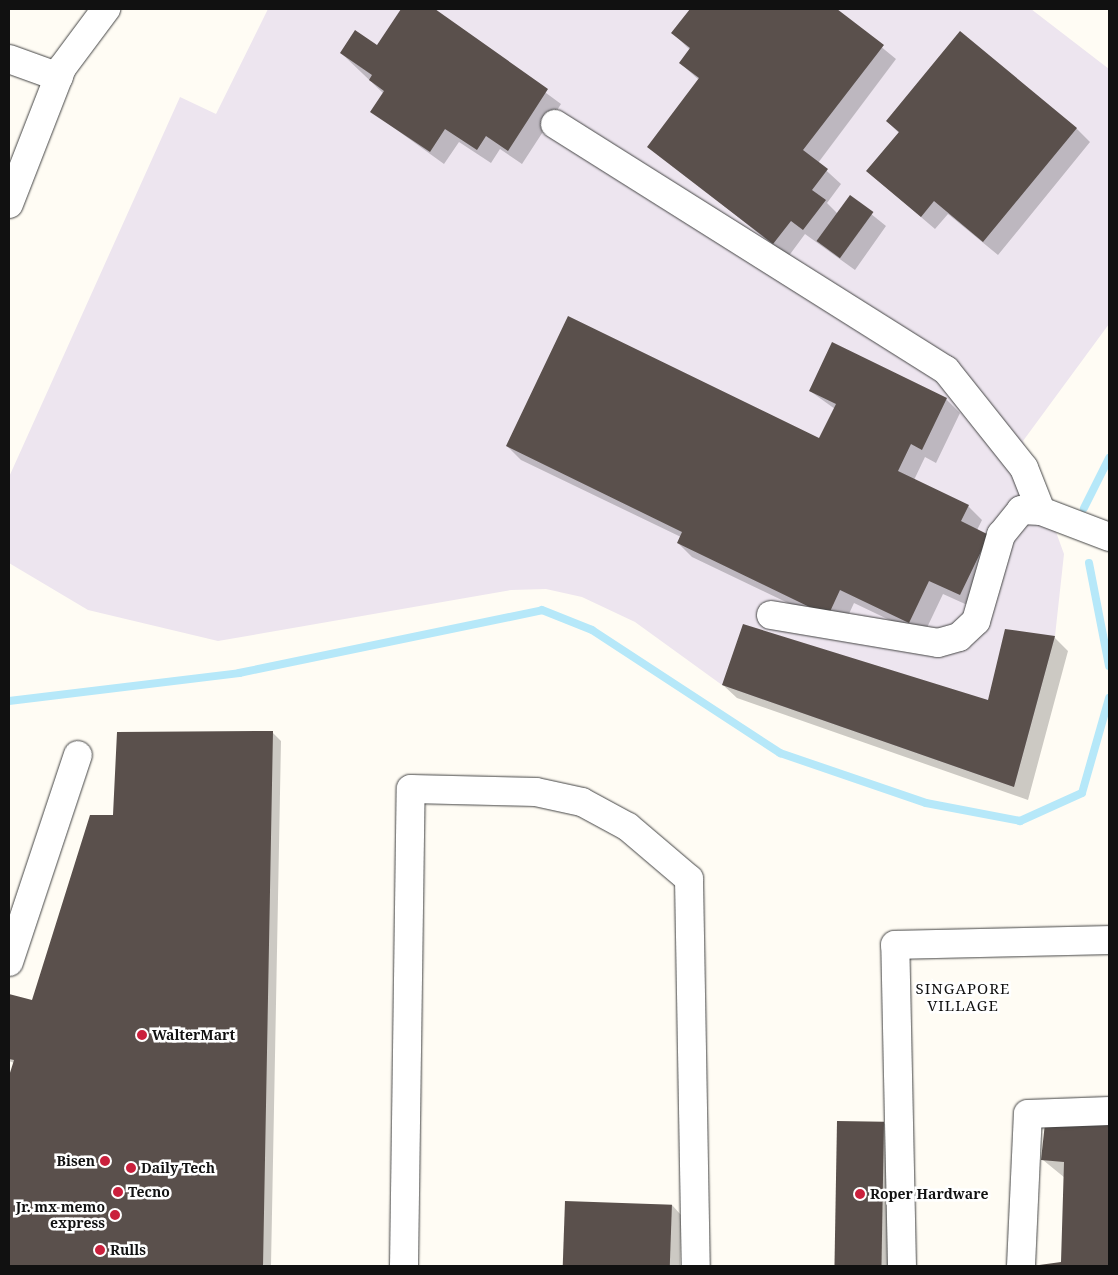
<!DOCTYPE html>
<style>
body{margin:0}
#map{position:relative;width:1118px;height:1275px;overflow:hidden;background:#fffcf4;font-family:"Noto Serif",serif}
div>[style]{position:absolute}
.industrial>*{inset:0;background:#ede5ef}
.shadow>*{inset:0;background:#0003}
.stream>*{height:8px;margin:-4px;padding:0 4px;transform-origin:4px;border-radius:4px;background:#b6e8f9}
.building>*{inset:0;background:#5a504c;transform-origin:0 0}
.roads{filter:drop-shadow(0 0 1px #444) drop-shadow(0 0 1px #444)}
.minor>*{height:28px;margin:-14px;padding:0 14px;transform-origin:14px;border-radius:14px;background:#fff}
.dots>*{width:14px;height:14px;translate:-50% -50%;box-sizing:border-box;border:2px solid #fff;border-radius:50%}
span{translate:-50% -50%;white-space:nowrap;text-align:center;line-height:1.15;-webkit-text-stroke:5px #fff;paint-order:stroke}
.poi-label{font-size:14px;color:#111;font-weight:700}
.left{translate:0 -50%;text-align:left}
.right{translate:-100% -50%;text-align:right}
.neighbourhood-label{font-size:15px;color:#111;letter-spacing:1px}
.frame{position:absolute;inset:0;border:10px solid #111;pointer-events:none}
</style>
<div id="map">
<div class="industrial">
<div style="clip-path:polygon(268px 9px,1031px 9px,1109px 69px,1109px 324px,1023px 441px,1064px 554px,1055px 636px,1014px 787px,722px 685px,635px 622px,582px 597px,546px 589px,511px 590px,218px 641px,88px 610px,9px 563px,9px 477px,180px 97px,216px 114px)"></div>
</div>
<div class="shadow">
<div style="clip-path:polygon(403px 9px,432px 9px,561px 104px,522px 164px,500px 149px,491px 163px,459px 142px,444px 164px,372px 112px,384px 94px,341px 53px,378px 47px)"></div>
<div style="clip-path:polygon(691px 9px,835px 9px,896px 59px,818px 163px,841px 184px,827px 203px,838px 214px,850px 197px,886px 226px,855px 270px,805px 234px,788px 257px,649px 146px,699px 80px,680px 63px,690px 50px,673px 33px)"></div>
<div style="clip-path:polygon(887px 121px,1076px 128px,1090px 142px,998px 255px,948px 214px,935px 229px,867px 171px,899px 133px)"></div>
<div style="clip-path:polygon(810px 391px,946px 399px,960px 413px,936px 463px,925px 457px,914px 480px,968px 506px,982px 520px,977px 530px,988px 536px,974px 608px,943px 594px,923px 636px,854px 603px,842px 629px,692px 557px,678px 543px,681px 537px,521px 460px,507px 446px,820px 440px,835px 409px)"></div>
<div style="clip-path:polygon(1054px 637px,1068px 651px,1028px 800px,737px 698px,723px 685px,989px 701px)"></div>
<div style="clip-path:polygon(272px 732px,281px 741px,271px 1266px,9px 1266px,9px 1081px,14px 1063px,9px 1061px,9px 995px,32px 1001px,116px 816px,118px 733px)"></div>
<div style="clip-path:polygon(839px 1122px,884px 1123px,902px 1141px,901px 1266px,838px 1266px)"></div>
<div style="clip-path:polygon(1046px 1124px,1109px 1125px,1109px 1266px,1034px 1266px,1063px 1263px,1065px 1178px,1043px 1160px)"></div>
<div style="clip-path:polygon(567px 1203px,672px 1205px,681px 1215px,680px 1266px,565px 1266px)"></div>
</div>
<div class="stream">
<div style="left:1084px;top:508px;width:56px;rotate:-63.4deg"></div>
<div style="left:1089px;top:563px;width:105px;rotate:79deg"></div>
<div style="left:9px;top:701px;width:232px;rotate:-6.9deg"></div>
<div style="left:239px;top:673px;width:309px;rotate:-11.7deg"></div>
<div style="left:542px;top:610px;width:54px;rotate:21.8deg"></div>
<div style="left:592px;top:630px;width:225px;rotate:33.2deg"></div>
<div style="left:780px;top:753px;width:154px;rotate:18.9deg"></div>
<div style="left:926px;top:803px;width:96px;rotate:10.8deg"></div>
<div style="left:1020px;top:821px;width:68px;rotate:-24.3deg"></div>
<div style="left:1082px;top:793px;width:99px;rotate:-74.1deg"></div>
</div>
<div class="building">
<div style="clip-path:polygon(401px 9px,435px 9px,548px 89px,508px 151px,486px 136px,477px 150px,445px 129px,430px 152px,370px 112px,384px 91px,369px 80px,372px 75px,340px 53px,355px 30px,377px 45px)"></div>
<div style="clip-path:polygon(690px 9px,837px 9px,884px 45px,803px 150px,828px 169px,812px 190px,826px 200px,803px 230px,791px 221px,773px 244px,647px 147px,699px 78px,679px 63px,690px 48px,671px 33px)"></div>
<div style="clip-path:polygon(960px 31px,1077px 128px,983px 242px,934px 201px,921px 217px,866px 171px,899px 132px,886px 121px)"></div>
<div style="left:850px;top:195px;width:29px;height:57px;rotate:36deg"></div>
<div style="clip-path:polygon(568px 316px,819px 438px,836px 404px,809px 391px,832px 342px,947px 398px,922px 450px,911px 444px,898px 471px,969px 505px,961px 521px,989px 535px,960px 595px,929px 581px,909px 623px,840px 590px,828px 616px,677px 543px,682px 532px,506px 446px)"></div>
<div style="clip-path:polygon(743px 624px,988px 700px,1005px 629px,1055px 636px,1014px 787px,722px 685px)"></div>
<div style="clip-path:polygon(273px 731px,263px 1266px,9px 1266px,9px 1076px,14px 1060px,9px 1059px,9px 994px,32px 1000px,90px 815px,113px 815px,117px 732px)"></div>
<div style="left:837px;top:1121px;width:47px;height:145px;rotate:1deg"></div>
<div style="clip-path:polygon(1045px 1123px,1109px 1124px,1109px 1266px,1032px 1266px,1061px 1262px,1064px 1162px,1041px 1160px)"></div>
<div style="left:565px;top:1201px;width:107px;height:65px;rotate:2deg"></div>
</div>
<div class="roads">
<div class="minor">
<div style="left:9px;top:59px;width:53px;rotate:19.8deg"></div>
<div style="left:555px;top:124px;width:462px;rotate:32.2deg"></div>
<div style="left:946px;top:370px;width:125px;rotate:51.5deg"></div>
<div style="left:1024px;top:468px;width:46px;rotate:68.4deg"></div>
<div style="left:9px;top:204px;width:146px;rotate:-68.7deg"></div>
<div style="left:62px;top:68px;width:74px;rotate:-53.3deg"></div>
<div style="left:771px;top:615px;width:169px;rotate:9.5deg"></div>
<div style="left:938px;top:643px;width:22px;rotate:-16deg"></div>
<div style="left:959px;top:637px;width:23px;rotate:-43deg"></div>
<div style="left:976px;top:621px;width:90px;rotate:-73.8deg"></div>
<div style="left:1001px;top:535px;width:32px;rotate:-51deg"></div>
<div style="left:1021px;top:510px;width:20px;rotate:3deg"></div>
<div style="left:1041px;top:511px;width:73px;rotate:20.9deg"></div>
<div style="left:9px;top:962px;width:218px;rotate:-71.6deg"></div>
<div style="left:404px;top:1266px;width:477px;rotate:-89.2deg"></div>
<div style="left:411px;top:789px;width:125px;rotate:1.4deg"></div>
<div style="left:536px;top:792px;width:47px;rotate:12.3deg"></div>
<div style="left:582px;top:802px;width:52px;rotate:28.5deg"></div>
<div style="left:628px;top:827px;width:80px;rotate:40.4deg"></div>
<div style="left:689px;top:879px;width:387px;rotate:89deg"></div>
<div style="left:902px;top:1266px;width:321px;rotate:-91.2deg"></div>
<div style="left:895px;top:945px;width:214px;rotate:-1.3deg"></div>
<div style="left:1021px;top:1266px;width:152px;rotate:-87.4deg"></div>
<div style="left:1028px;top:1114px;width:81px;rotate:-2.1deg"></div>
</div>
</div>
<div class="dots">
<div style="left:142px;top:1035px;background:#ca203c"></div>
<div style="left:105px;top:1161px;background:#ca203c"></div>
<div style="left:131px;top:1168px;background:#ca203c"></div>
<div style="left:118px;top:1192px;background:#ca203c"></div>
<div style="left:860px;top:1194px;background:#ca203c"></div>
<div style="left:115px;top:1215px;background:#ca203c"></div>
<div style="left:100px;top:1250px;background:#ca203c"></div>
</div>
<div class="poi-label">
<span class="left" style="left:152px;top:1035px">WalterMart</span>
<span class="right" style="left:95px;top:1161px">Bisen</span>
<span class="left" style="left:141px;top:1168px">Daily Tech</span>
<span class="left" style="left:128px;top:1192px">Tecno</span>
<span class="left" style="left:870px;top:1194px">Roper Hardware</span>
<span class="right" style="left:105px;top:1215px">Jr. mx memo<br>express</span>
<span class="left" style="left:110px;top:1250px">Rulls</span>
</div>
<div class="neighbourhood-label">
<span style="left:963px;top:997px">SINGAPORE<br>VILLAGE</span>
</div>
<div class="frame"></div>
</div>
